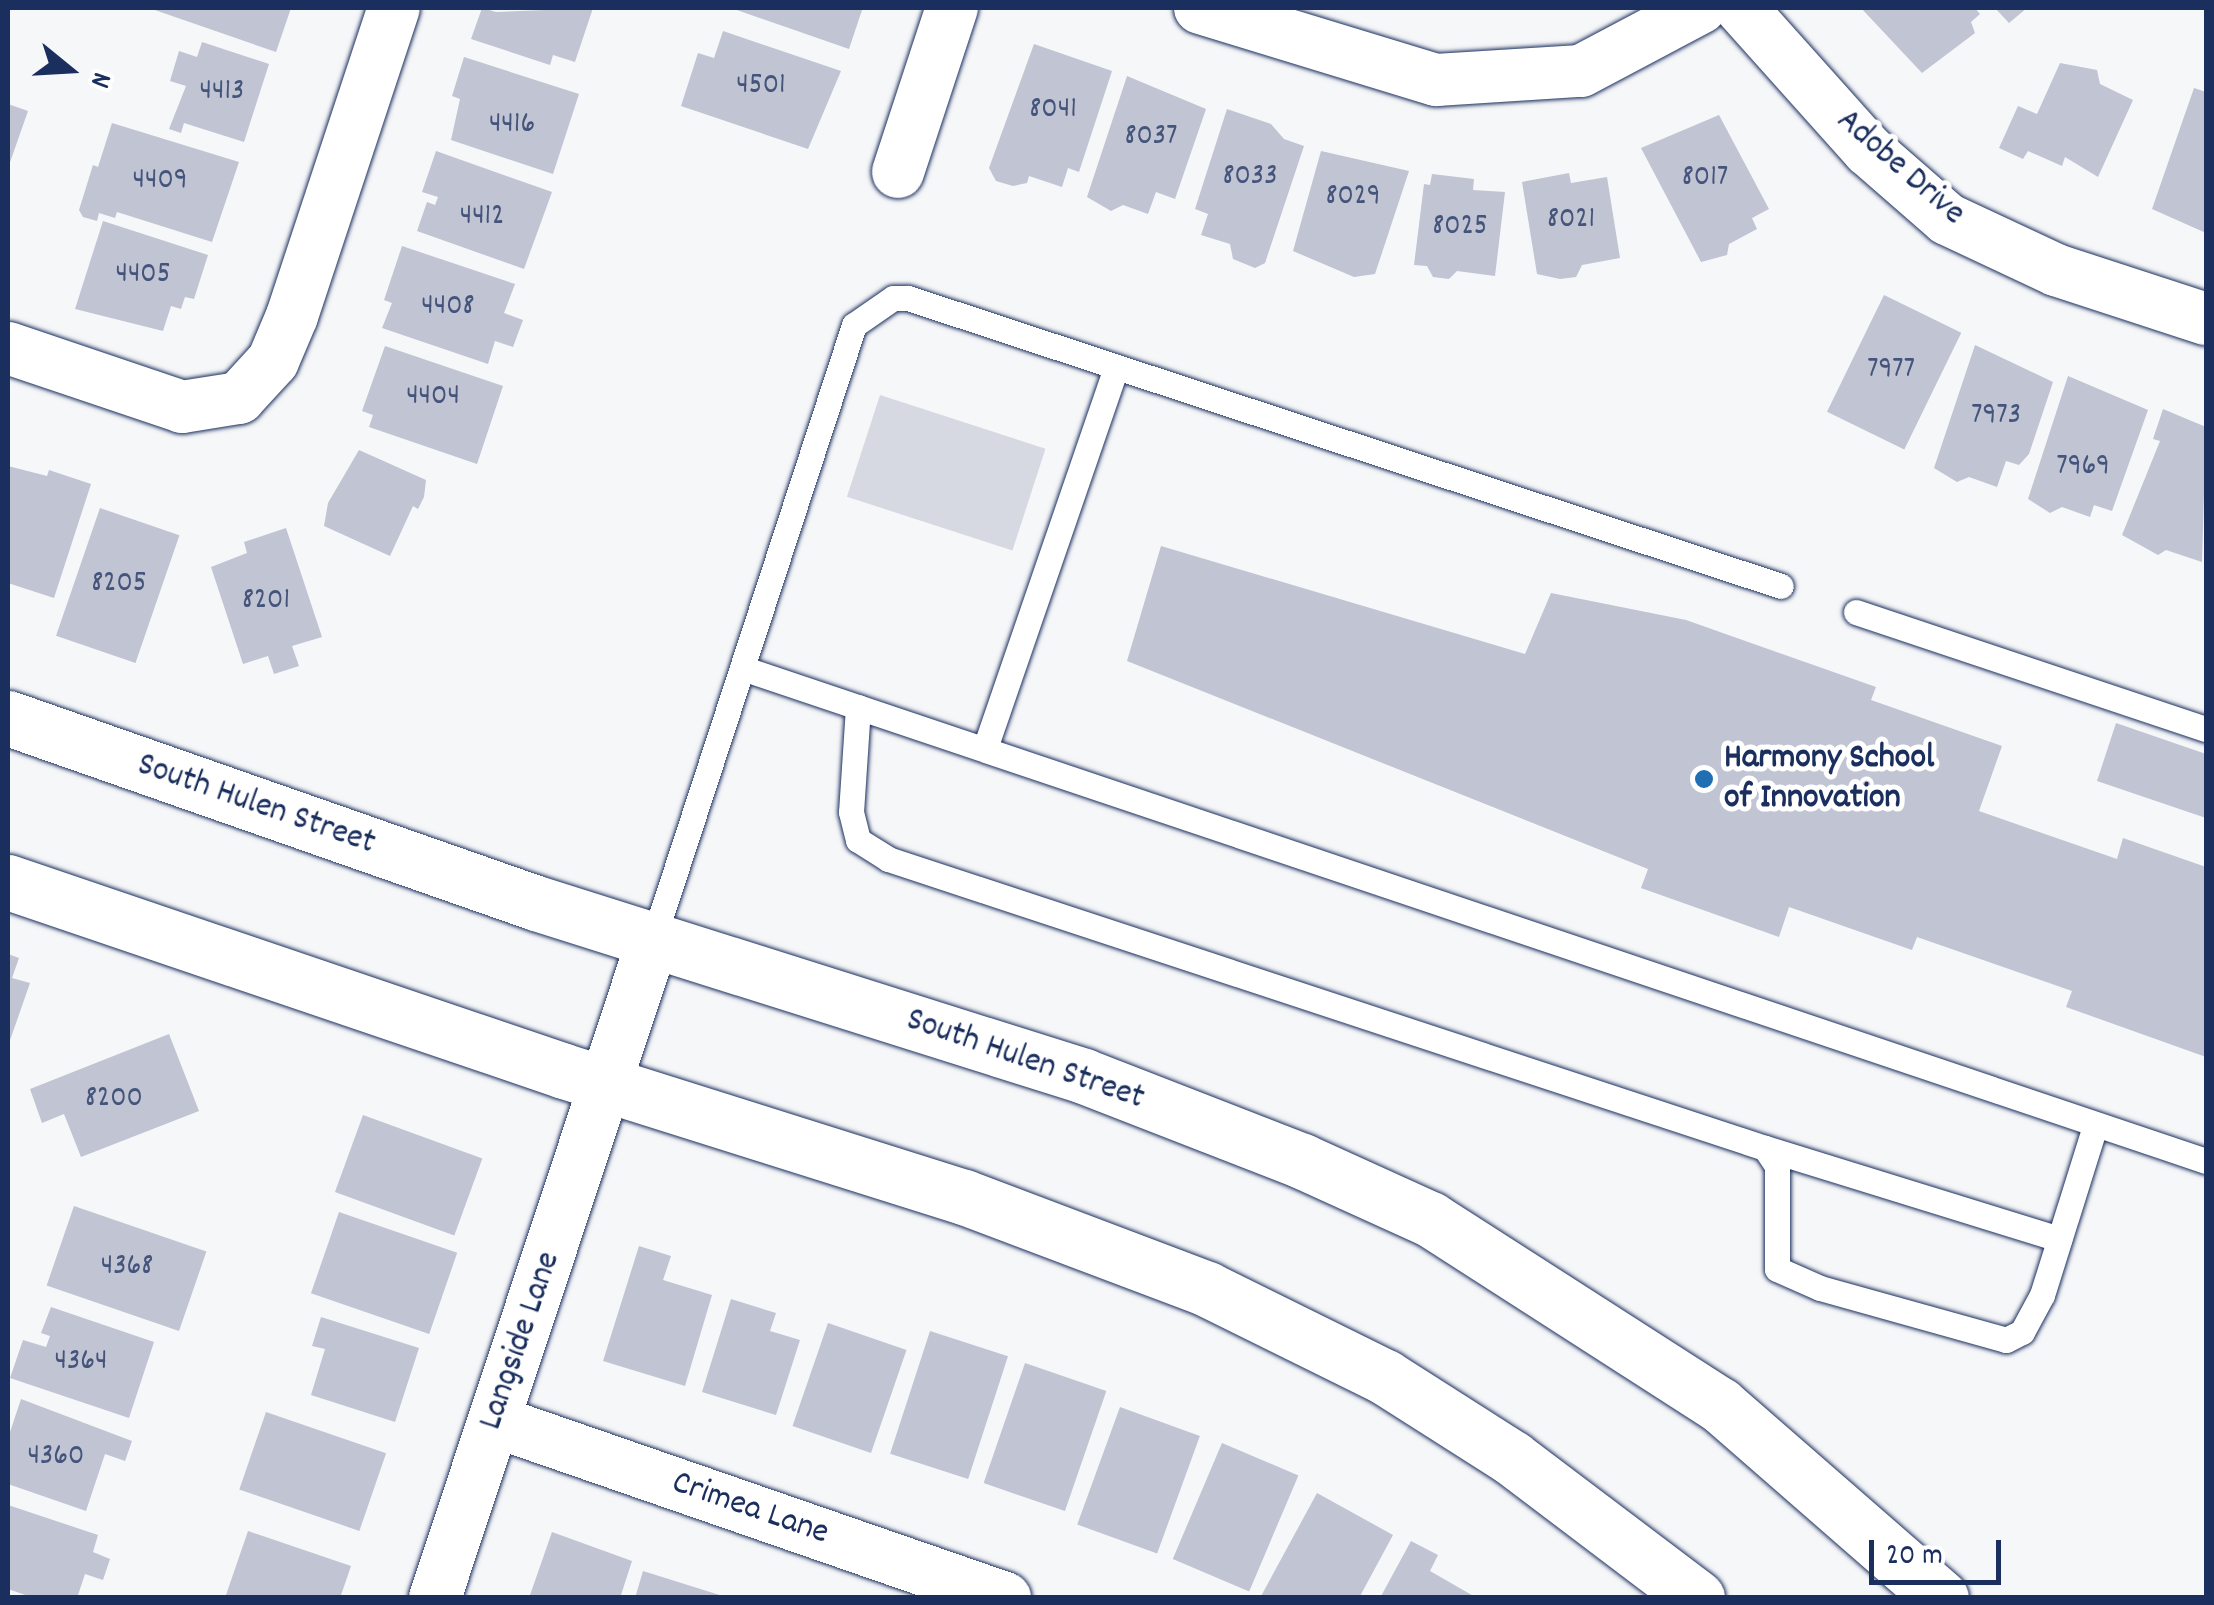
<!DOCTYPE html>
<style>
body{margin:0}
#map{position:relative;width:2214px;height:1605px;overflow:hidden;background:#f6f7f9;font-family:Dekko,sans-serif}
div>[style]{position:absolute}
.green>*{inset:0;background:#d6d9e2;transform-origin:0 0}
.building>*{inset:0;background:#c0c4d3;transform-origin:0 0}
.roads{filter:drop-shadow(0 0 2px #1b2f5e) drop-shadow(0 0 2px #1b2f5e)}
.service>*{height:25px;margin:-12.5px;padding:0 12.5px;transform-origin:12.5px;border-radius:12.5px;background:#fff}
.minor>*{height:52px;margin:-26px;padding:0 26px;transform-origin:26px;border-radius:26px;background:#fff}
.secondary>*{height:55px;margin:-27.5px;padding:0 27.5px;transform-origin:27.5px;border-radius:27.5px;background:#fff}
.dots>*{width:28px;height:28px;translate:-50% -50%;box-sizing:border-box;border:5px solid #fff;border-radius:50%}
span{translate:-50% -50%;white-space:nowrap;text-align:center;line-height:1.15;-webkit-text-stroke:10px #fff;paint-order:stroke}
.number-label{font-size:30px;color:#44547b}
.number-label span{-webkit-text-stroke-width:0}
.street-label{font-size:35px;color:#1b2f5e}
.poi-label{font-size:35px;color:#1b2f5e;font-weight:700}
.left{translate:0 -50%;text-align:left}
.frame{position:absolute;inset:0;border:10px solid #1b2f5e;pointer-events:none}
.north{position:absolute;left:20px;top:20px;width:100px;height:100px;-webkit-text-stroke:8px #fff;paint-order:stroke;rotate:108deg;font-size:28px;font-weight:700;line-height:40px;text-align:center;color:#1b2f5e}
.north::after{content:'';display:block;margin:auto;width:35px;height:45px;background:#1b2f5e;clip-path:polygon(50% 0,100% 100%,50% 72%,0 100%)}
.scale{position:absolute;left:1869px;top:1540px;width:132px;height:45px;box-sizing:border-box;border:5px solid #1b2f5e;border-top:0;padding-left:12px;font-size:30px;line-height:35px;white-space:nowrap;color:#1b2f5e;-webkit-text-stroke:8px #fff;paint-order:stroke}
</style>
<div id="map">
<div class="green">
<div style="left:880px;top:395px;width:174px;height:107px;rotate:18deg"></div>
</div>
<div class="building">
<div style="clip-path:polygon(149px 8px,291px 8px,276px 52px)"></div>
<div style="clip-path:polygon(482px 8px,496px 12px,593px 8px,575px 62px,553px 55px,550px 65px,471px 39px)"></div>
<div style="clip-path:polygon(731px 8px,860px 8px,862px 10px,849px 49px)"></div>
<div style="clip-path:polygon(1861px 8px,1975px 8px,1980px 14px,1971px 22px,1975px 33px,1922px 73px)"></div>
<div style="clip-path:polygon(1995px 8px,2027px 8px,2009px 23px)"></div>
<div style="clip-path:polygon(723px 31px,841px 71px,808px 149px,681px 106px,698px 53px,714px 58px)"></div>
<div style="clip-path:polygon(202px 42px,269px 64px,244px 142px,184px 123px,181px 133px,169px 129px,186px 86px,170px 81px,179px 51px,197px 57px)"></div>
<div style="clip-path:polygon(1034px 44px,1112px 71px,1079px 172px,1068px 168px,1062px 187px,1029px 176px,1027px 183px,1013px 186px,996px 181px,989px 168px)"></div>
<div style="clip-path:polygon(464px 57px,579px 94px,553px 174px,451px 140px,460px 99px,452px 96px)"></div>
<div style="clip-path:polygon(2060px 63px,2097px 70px,2100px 84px,2133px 100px,2098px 177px,2065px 157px,2062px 166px,2028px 151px,2023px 159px,1999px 148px,2018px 106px,2037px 114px)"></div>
<div style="clip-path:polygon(1127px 76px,1206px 109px,1175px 199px,1156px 192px,1148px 214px,1123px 205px,1111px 211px,1087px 197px)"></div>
<div style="clip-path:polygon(2194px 88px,2206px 92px,2206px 233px,2152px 209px)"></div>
<div style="clip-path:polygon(8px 104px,28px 111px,8px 168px)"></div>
<div style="clip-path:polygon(1227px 109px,1271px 124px,1284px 139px,1304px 146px,1265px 263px,1255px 268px,1233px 259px,1230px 244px,1201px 235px,1208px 214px,1195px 209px)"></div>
<div style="clip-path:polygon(1719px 115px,1769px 209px,1752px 218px,1757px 229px,1729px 244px,1727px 255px,1701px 262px,1641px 148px)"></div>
<div style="clip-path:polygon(112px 123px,239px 162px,212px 242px,117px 212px,115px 218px,99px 213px,97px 221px,83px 217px,79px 210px,93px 165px,98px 167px)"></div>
<div style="clip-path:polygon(436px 151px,552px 192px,524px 269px,417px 231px,427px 202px,435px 205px,438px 197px,422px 192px)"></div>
<div style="clip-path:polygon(1321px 151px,1409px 171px,1375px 274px,1354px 277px,1293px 251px)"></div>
<div style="clip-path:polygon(1569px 173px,1571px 183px,1607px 177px,1620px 258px,1582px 265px,1576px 277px,1560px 279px,1537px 274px,1522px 182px)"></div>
<div style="clip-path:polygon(1432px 174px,1474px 179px,1473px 190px,1505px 192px,1495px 276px,1457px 271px,1449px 279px,1433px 277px,1427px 266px,1414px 265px,1424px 184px,1430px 185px)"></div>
<div style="clip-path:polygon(103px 221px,208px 255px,194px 299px,185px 297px,181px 309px,171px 306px,163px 331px,75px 309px)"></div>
<div style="clip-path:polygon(402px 246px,515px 284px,504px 313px,523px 320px,513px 347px,495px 341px,488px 364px,382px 328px,392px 303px,384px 300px)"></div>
<div style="left:1884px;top:295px;width:86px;height:130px;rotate:26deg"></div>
<div style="clip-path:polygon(1975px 345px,2053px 382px,2029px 454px,2019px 465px,2006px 461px,1997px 487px,1969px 477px,1957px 482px,1934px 468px)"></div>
<div style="clip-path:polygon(385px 346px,503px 386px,477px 464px,369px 427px,373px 415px,362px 411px)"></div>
<div style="clip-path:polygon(2068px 376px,2148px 410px,2112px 511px,2094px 505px,2090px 517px,2062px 507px,2050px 513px,2028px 499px)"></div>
<div style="clip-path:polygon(2163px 409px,2206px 427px,2202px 562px,2166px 550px,2158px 555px,2122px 535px,2160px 441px,2153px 439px)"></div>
<div style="clip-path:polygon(359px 450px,426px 480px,424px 497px,418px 509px,413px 506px,390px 556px,324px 526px,328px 503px)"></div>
<div style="clip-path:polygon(8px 466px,47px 476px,49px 470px,91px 484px,54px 598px,8px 583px)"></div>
<div style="left:100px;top:508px;width:84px;height:135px;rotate:19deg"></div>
<div style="clip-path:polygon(286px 528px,322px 637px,292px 646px,299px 666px,274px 674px,268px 656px,243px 664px,211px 567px,247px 553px,244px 542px)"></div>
<div style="clip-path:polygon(1161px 546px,1525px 654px,1551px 593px,1686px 620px,1876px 687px,1871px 700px,2002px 746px,1979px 811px,2117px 859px,2123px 838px,2206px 867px,2206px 1057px,2066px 1007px,2072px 991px,1917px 937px,1912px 950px,1789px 907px,1779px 937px,1641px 888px,1648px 869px,1127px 661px)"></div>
<div style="clip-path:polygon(2116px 723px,2206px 754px,2206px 818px,2097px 781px)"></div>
<div style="clip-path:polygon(8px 954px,19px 958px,12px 978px,30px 983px,8px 1046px)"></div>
<div style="clip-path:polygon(169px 1034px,199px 1111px,81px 1157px,64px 1114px,42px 1123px,30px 1089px)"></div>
<div style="left:363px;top:1115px;width:127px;height:82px;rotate:20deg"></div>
<div style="left:74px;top:1206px;width:140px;height:84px;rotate:19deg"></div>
<div style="left:339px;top:1212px;width:125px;height:86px;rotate:19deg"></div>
<div style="clip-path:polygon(639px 1246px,671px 1256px,663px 1280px,712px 1295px,685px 1386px,603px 1361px)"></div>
<div style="clip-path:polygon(731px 1299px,776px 1313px,770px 1331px,800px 1340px,776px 1415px,702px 1392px)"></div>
<div style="clip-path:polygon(51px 1307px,154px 1342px,129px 1418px,10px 1378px,23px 1340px,46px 1347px,50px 1336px,41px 1333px)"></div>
<div style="clip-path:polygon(321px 1317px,419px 1348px,395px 1422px,311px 1395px,325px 1349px,312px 1346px)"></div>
<div style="left:828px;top:1323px;width:83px;height:109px;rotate:19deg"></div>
<div style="left:930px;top:1331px;width:82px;height:129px;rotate:18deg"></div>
<div style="left:1025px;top:1363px;width:86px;height:127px;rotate:19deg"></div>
<div style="clip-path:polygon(21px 1399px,132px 1441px,125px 1461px,105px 1454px,86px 1511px,8px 1484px,8px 1438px)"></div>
<div style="left:1120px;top:1407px;width:85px;height:125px;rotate:20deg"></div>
<div style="left:266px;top:1412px;width:127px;height:82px;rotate:19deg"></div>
<div style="left:1222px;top:1443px;width:83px;height:126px;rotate:23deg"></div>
<div style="clip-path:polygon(1317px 1493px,1393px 1535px,1359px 1598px,1260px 1598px)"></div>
<div style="clip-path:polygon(8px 1505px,98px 1535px,93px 1552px,110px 1559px,103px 1580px,85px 1574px,77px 1598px,34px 1598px,8px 1589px)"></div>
<div style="clip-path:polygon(248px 1531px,351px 1566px,340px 1598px,225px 1598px)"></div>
<div style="clip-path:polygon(552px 1532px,632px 1561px,620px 1598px,529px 1598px)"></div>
<div style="clip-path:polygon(1411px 1541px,1438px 1555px,1430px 1571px,1477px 1598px,1380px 1598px)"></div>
<div style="clip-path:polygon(643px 1571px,726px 1597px,726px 1598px,635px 1598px)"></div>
</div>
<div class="roads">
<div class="service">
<div style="left:1856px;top:612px;width:369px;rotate:18.5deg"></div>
<div style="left:742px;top:668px;width:1545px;rotate:18.61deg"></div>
<div style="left:858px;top:707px;width:105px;rotate:93.8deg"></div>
<div style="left:851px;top:812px;width:29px;rotate:76deg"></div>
<div style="left:858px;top:840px;width:36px;rotate:32deg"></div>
<div style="left:888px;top:859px;width:923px;rotate:18.24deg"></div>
<div style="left:1765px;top:1148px;width:22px;rotate:56deg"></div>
<div style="left:1777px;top:1166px;width:103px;rotate:90deg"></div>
<div style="left:1777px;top:1269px;width:47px;rotate:23.8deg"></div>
<div style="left:1820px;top:1288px;width:193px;rotate:15.6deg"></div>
<div style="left:2006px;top:1340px;width:18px;rotate:-27deg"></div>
<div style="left:2022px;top:1332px;width:42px;rotate:-61.6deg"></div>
<div style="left:2042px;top:1295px;width:177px;rotate:-72.6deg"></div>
<div style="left:985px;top:748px;width:403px;rotate:-71deg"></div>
<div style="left:653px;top:940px;width:647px;rotate:-71.9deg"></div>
<div style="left:854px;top:325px;width:47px;rotate:-34.7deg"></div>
<div style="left:893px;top:298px;width:15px"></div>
<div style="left:908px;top:298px;width:919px;rotate:18.26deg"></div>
<div style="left:1765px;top:1148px;width:308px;rotate:17.2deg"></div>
</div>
<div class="minor">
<div style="left:1200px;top:8px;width:247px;rotate:17deg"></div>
<div style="left:1436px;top:80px;width:145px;rotate:-3.6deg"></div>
<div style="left:1581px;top:71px;width:135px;rotate:-27.9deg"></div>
<div style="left:1741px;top:8px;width:191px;rotate:48.2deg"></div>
<div style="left:1868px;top:150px;width:105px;rotate:41.1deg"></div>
<div style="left:1947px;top:219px;width:120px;rotate:25.1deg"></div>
<div style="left:2056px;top:270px;width:158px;rotate:18.1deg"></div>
<div style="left:898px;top:172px;width:173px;rotate:-71.8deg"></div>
<div style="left:8px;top:348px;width:184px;rotate:18.7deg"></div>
<div style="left:182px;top:407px;width:58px;rotate:-9deg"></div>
<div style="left:239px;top:398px;width:50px;rotate:-47.4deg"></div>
<div style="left:273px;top:361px;width:49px;rotate:-67.1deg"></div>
<div style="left:292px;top:316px;width:324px;rotate:-71.7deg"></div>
<div style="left:494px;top:1421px;width:541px;rotate:19.11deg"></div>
<div style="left:435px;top:1598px;width:693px;rotate:-71.67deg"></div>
</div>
<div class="secondary">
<div style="left:8px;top:718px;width:559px;rotate:19.31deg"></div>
<div style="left:536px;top:903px;width:575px;rotate:17.52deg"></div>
<div style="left:1084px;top:1076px;width:234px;rotate:21.3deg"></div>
<div style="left:1302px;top:1161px;width:141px;rotate:24.4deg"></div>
<div style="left:1430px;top:1219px;width:345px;rotate:32.7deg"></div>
<div style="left:1720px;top:1405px;width:293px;rotate:41.1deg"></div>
<div style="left:8px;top:882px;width:587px;rotate:18.77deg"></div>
<div style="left:564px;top:1071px;width:419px;rotate:17.5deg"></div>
<div style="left:964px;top:1197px;width:260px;rotate:20.7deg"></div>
<div style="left:1207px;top:1289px;width:199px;rotate:26.3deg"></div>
<div style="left:1385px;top:1377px;width:151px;rotate:32.5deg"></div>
<div style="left:1512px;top:1458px;width:232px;rotate:37.1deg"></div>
</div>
</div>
<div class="dots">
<div style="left:1704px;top:779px;background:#1f6fb2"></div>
</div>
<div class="number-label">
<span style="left:761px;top:87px">4501</span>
<span style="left:222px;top:93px">4413</span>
<span style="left:1053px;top:111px">8041</span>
<span style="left:512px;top:126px">4416</span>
<span style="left:1151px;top:138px">8037</span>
<span style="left:1250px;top:178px">8033</span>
<span style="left:1705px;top:179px">8017</span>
<span style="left:160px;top:182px">4409</span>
<span style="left:1353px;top:198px">8029</span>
<span style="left:482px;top:218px">4412</span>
<span style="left:1571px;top:221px">8021</span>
<span style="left:1460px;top:228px">8025</span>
<span style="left:143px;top:276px">4405</span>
<span style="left:448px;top:308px">4408</span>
<span style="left:1891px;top:371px">7977</span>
<span style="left:433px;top:398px">4404</span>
<span style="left:1996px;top:417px">7973</span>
<span style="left:2083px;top:468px">7969</span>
<span style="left:119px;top:585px">8205</span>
<span style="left:266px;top:602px">8201</span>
<span style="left:114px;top:1100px">8200</span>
<span style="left:127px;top:1268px">4368</span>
<span style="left:81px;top:1363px">4364</span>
<span style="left:56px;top:1458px">4360</span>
</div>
<div class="street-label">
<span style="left:1900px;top:168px;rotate:41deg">Adobe Drive</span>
<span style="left:256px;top:805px;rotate:19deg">South Hulen Street</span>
<span style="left:1025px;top:1060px;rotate:19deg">South Hulen Street</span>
<span style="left:521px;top:1341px;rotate:-71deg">Langside Lane</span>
<span style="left:750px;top:1509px;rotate:19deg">Crimea Lane</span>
</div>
<div class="poi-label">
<span class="left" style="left:1724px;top:779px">Harmony School<br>of Innovation</span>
</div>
<div class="frame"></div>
<div class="north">N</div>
<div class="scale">20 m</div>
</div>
